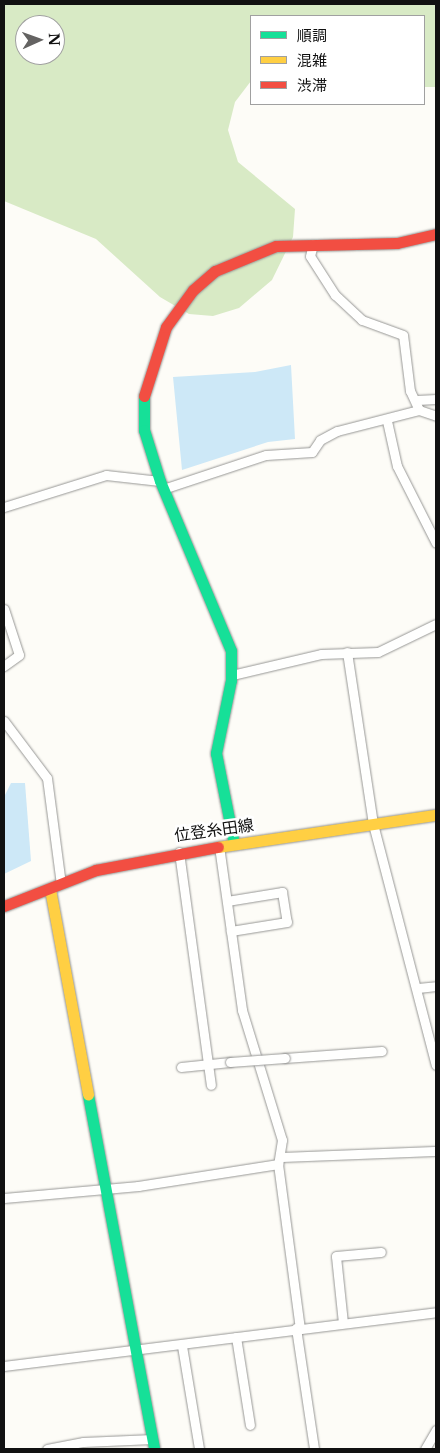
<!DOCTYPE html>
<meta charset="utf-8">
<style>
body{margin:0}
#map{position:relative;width:440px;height:1453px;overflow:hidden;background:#fdfcf7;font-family:"Libre Baskerville","Noto Sans JP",serif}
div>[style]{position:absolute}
.forest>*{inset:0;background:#d8eac5}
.water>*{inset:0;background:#cde8f7}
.roads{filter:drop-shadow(0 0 1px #979795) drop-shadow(0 0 1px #979795)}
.street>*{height:9px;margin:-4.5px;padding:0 4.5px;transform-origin:4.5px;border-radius:4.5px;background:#fffffe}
.fast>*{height:11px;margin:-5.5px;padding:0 5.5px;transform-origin:5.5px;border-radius:5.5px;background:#16e098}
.slow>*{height:11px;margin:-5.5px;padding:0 5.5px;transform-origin:5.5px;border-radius:5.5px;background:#ffcf43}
.jam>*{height:11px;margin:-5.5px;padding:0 5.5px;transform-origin:5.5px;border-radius:5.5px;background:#f24e42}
.bridges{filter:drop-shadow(0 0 1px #979795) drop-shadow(0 0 1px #979795)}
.street-bridge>*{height:9px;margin:-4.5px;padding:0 4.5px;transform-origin:4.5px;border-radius:4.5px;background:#fffffe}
span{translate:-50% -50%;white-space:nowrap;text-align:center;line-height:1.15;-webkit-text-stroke:5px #fff;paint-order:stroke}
.street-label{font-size:16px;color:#111}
.frame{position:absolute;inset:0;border:5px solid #111;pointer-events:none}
.legend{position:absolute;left:250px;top:15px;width:175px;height:90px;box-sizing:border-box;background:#fff;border:1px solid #a0a0a0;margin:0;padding:6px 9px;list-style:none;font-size:15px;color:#111}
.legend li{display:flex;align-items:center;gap:10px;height:25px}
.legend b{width:25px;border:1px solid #a0a0a0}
.north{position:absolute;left:15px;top:15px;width:50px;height:50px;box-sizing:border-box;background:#fff;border:1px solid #a0a0a0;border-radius:50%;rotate:88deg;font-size:14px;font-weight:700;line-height:20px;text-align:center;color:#111}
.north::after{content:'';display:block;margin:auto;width:18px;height:22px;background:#646362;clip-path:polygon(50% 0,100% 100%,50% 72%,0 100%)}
</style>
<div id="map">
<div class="forest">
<div style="clip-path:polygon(evenodd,4px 4px,436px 4px,436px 87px,424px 87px,424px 16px,251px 16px,251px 81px,235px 102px,228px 130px,238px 162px,295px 209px,293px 237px,272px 280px,239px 308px,213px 316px,189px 314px,160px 297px,96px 239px,4px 201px,4px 4px,25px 25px,55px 25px,55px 55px,25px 55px,25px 25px)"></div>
</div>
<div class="water">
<div style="clip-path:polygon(291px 365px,295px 439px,268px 442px,182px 470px,173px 377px,255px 372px)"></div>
<div style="clip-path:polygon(11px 783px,25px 783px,31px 861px,4px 874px,4px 797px)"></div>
</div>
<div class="roads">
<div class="street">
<div style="left:417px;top:400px;width:19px;rotate:-3deg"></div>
<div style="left:419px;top:410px;width:18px;rotate:19deg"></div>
<div style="left:387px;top:421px;width:46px;rotate:77.5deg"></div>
<div style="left:397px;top:466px;width:86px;rotate:63.1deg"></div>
<div style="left:163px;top:489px;width:108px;rotate:-18.3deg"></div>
<div style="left:266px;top:455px;width:46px;rotate:-3.7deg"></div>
<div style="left:312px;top:452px;width:14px;rotate:-56deg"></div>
<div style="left:320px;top:440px;width:19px;rotate:-28deg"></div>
<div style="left:337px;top:431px;width:85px;rotate:-14.4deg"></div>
<div style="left:419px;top:410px;width:21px;rotate:-115deg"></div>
<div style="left:410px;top:391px;width:56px;rotate:-97.1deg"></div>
<div style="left:403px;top:335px;width:44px;rotate:-159.9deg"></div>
<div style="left:362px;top:320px;width:37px;rotate:-137deg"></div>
<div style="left:335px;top:295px;width:46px;rotate:-122.7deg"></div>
<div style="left:310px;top:256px;width:12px;rotate:-76deg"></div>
<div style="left:4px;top:507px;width:107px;rotate:-17.4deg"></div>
<div style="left:106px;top:475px;width:54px;rotate:6.3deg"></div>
<div style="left:4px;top:609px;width:48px;rotate:71.9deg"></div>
<div style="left:19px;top:655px;width:19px;rotate:144deg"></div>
<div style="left:347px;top:652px;width:174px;rotate:81.4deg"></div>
<div style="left:373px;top:824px;width:249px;rotate:75.4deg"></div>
<div style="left:232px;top:675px;width:91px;rotate:-13.3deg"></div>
<div style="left:321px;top:654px;width:57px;rotate:-2deg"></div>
<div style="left:378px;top:652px;width:64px;rotate:-25.8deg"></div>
<div style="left:4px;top:721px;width:71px;rotate:53deg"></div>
<div style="left:47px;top:778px;width:107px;rotate:82.5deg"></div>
<div style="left:219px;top:846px;width:166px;rotate:82deg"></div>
<div style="left:242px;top:1010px;width:136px;rotate:72.9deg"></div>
<div style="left:282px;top:1140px;width:24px;rotate:99deg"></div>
<div style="left:278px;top:1164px;width:165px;rotate:82.4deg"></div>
<div style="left:179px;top:852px;width:235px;rotate:82.2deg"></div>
<div style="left:227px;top:901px;width:56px;rotate:-9.3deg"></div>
<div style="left:282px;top:892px;width:30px;rotate:81deg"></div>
<div style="left:287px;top:922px;width:57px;rotate:170.9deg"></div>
<div style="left:418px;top:988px;width:18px;rotate:-6deg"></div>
<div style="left:285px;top:1058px;width:97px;rotate:-4.1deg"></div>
<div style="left:181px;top:1067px;width:49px;rotate:-5.8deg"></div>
<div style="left:280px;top:1157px;width:156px;rotate:-2.2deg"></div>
<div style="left:4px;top:1198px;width:135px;rotate:-5.1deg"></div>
<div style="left:138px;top:1186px;width:142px;rotate:-8.9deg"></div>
<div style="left:343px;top:1323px;width:67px;rotate:-96deg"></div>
<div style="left:336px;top:1256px;width:45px;rotate:-5.1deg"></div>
<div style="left:296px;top:1328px;width:122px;rotate:81.5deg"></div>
<div style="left:236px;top:1337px;width:89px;rotate:81deg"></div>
<div style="left:182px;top:1346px;width:104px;rotate:80.6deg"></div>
<div style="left:4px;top:1366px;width:435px;rotate:-7.1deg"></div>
<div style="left:47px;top:1449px;width:37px;rotate:-11deg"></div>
<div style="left:83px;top:1442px;width:70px;rotate:-2.5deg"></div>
<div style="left:425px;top:1449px;width:22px;rotate:-60deg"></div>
</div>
<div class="fast">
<div style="left:144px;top:396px;width:34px;rotate:90deg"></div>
<div style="left:144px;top:430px;width:53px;rotate:72.6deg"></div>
<div style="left:160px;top:481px;width:184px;rotate:67.3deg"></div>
<div style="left:231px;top:651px;width:29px;rotate:90deg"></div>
<div style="left:231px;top:680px;width:75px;rotate:101.6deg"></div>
<div style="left:216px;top:753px;width:93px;rotate:78.8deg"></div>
<div style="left:88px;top:1095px;width:360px;rotate:79.4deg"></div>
</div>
<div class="slow">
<div style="left:218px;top:847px;width:220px;rotate:-8.4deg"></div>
<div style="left:50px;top:889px;width:209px;rotate:79.5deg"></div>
</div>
<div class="jam">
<div style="left:144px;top:396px;width:72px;rotate:-72.3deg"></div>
<div style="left:166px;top:327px;width:46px;rotate:-53.9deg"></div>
<div style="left:193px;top:290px;width:29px;rotate:-41deg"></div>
<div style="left:215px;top:271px;width:66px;rotate:-22.3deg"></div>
<div style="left:276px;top:246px;width:121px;rotate:-1.4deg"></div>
<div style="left:397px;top:243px;width:40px;rotate:-13deg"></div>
<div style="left:4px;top:906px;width:99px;rotate:-21.4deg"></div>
<div style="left:96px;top:870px;width:124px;rotate:-10.7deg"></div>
</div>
</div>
<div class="bridges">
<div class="street-bridge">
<div style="left:230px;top:1062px;width:55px;rotate:-4.2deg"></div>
</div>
</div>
<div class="street-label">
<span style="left:214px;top:830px;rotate:-8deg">位登糸田線</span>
</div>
<div class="frame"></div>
<ul class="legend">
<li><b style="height:6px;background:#16e098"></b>順調</li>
<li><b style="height:6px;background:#ffcf43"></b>混雑</li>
<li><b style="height:6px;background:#f24e42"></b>渋滞</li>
</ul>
<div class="north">N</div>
</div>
